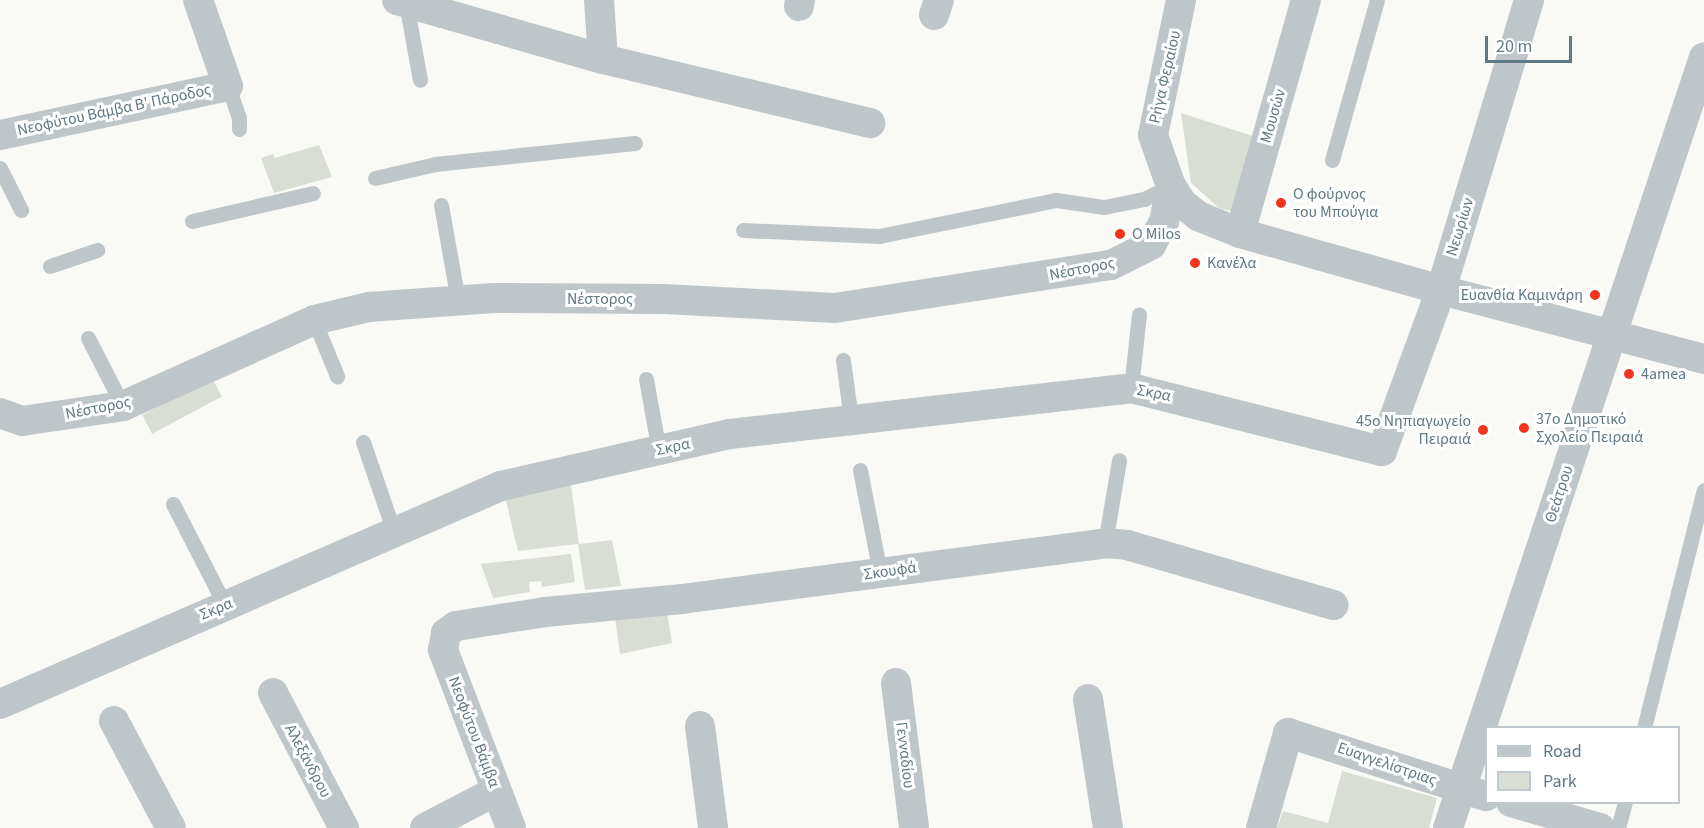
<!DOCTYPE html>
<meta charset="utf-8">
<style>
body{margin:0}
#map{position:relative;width:1704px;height:828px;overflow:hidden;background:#f9f9f6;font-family:"Source Sans 3",sans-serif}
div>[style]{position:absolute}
.green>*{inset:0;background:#d9ded5;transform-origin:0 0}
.lane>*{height:15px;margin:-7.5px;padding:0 7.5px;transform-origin:7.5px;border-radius:7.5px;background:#bfc6c9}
.street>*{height:30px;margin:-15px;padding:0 15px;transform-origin:15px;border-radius:15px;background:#bfc6c9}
.dots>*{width:16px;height:16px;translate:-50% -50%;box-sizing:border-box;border:3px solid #fff;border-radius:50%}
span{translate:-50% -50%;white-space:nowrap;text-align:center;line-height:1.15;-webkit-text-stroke:6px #fff;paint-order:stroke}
.street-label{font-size:16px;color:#617984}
.poi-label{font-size:16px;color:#617984}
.left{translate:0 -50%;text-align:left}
.right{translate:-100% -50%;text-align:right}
.legend{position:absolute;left:1485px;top:726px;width:195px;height:78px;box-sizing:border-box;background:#fff;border:2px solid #c0c9ce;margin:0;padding:8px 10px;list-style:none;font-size:18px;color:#617984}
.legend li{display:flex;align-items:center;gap:12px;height:30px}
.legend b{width:30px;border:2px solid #c0c9ce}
.scale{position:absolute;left:1485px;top:36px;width:87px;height:27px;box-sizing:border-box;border:3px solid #617984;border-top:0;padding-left:8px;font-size:18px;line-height:21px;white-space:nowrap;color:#617984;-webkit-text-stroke:4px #fff;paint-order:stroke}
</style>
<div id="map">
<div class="green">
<div style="clip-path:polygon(1181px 113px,1256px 137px,1235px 212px,1219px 208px,1191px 183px)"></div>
<div style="clip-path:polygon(319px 145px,332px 177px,274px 193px,261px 158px,273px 154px,275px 158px)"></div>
<div style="left:212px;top:378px;width:21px;height:79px;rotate:62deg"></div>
<div style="clip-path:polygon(570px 478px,579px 544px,612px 540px,621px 586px,585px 590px,578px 544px,518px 551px,505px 497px)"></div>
<div style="clip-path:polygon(571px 554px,575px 582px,542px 587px,541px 581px,529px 582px,530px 592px,493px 598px,481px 564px)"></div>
<div style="clip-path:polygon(667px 612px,672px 643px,620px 654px,615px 618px)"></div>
<div style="clip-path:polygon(1342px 771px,1437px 798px,1429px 828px,1277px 828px,1283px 811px,1328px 823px)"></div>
</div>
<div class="lane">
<div style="left:406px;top:3px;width:78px;rotate:79.7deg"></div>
<div style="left:228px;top:86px;width:34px;rotate:71deg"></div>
<div style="left:239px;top:118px;width:11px;rotate:90deg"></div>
<div style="left:1332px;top:160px;width:166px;rotate:-74.3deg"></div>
<div style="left:0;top:168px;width:47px;rotate:63.4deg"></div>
<div style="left:375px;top:178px;width:62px;rotate:-13.1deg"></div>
<div style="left:435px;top:164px;width:201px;rotate:-6deg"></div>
<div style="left:441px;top:205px;width:97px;rotate:79.9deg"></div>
<div style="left:192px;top:221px;width:124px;rotate:-13deg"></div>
<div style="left:743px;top:230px;width:136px;rotate:2.5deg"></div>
<div style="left:879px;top:236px;width:181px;rotate:-11.5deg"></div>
<div style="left:1056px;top:200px;width:49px;rotate:8.3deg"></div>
<div style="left:1104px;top:207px;width:41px;rotate:-11.3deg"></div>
<div style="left:1144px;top:199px;width:30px;rotate:-26deg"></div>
<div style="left:50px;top:266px;width:50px;rotate:-18.8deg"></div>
<div style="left:314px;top:320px;width:61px;rotate:67.7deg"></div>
<div style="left:88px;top:338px;width:76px;rotate:62.8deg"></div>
<div style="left:843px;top:360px;width:60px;rotate:82.3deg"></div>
<div style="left:646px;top:379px;width:73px;rotate:79.8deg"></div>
<div style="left:1131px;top:388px;width:74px;rotate:-83.8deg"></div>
<div style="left:363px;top:442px;width:95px;rotate:71deg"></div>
<div style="left:860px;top:470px;width:105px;rotate:79deg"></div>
<div style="left:173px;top:504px;width:114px;rotate:62.8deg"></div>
<div style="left:1105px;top:543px;width:84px;rotate:-80.4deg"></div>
<div style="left:1644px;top:728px;width:245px;rotate:-75.9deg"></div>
<div style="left:1618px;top:828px;width:27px;rotate:-75deg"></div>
</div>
<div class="street">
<div style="left:397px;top:0;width:214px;rotate:16deg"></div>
<div style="left:603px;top:59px;width:275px;rotate:13.5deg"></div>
<div style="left:599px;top:0;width:59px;rotate:86.1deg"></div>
<div style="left:1181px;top:0;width:138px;rotate:101.7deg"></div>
<div style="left:1153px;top:135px;width:54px;rotate:70.6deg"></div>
<div style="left:1171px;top:186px;width:20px;rotate:57deg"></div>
<div style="left:1182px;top:203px;width:21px;rotate:39deg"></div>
<div style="left:1198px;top:216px;width:45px;rotate:22deg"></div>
<div style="left:1240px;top:233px;width:209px;rotate:15.8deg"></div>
<div style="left:1441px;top:290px;width:272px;rotate:14.7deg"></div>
<div style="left:799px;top:6px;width:6px;rotate:-81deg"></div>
<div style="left:934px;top:15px;width:16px;rotate:-72deg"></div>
<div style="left:0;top:135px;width:233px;rotate:-12.1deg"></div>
<div style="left:228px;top:86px;width:91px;rotate:-109.2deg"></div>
<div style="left:1240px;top:233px;width:242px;rotate:-74.2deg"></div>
<div style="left:0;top:413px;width:23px;rotate:20deg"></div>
<div style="left:22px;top:421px;width:102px;rotate:-8.4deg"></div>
<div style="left:123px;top:406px;width:209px;rotate:-24.2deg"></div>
<div style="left:314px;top:320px;width:57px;rotate:-13.3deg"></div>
<div style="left:369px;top:307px;width:125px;rotate:-4.1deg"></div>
<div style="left:494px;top:298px;width:170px;rotate:0.3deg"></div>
<div style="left:664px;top:299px;width:171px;rotate:3deg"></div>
<div style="left:835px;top:308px;width:279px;rotate:-8.9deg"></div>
<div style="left:1111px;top:265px;width:45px;rotate:-26.6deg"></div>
<div style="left:1151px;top:245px;width:26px;rotate:-61deg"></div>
<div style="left:1164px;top:222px;width:37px;rotate:-79deg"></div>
<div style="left:896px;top:683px;width:146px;rotate:82.9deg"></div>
<div style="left:273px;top:693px;width:153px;rotate:62.3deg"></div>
<div style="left:1088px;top:699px;width:131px;rotate:81.2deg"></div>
<div style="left:0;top:704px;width:546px;rotate:-23.52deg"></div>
<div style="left:501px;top:486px;width:235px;rotate:-12.8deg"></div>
<div style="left:730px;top:434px;width:404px;rotate:-6.5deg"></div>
<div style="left:1131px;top:388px;width:259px;rotate:14.1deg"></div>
<div style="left:1382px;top:451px;width:171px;rotate:-69.9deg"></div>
<div style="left:1441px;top:290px;width:303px;rotate:-73.1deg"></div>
<div style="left:114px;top:721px;width:121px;rotate:62deg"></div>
<div style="left:700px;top:726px;width:103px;rotate:82.7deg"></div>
<div style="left:1511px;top:802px;width:93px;rotate:16.3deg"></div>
<div style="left:425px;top:828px;width:80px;rotate:-27.5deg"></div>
<div style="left:511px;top:828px;width:191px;rotate:-110.9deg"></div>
<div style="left:443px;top:650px;width:17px;rotate:-80deg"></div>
<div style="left:446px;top:633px;width:12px;rotate:-35deg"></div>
<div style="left:456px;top:626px;width:90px;rotate:-8.9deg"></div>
<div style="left:545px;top:612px;width:138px;rotate:-5.4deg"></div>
<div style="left:682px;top:599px;width:427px;rotate:-7.5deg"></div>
<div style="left:1105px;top:543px;width:22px;rotate:5deg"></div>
<div style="left:1127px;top:545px;width:215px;rotate:16.2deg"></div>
<div style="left:1261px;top:828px;width:99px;rotate:-74.1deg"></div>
<div style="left:1288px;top:733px;width:208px;rotate:17.7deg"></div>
<div style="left:1448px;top:828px;width:812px;rotate:-71.63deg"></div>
</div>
<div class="dots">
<div style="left:1281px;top:203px;background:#f2361d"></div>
<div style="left:1120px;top:234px;background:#f2361d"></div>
<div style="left:1195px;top:263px;background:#f2361d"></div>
<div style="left:1595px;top:295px;background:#f2361d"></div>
<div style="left:1629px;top:374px;background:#f2361d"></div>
<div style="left:1524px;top:428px;background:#f2361d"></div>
<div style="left:1483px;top:430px;background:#f2361d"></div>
</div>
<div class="street-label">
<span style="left:1165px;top:77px;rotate:-77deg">Ρήγα Φεραίου</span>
<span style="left:114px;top:110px;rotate:-12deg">Νεοφύτου Βάμβα Β' Πάροδος</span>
<span style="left:1273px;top:116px;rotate:-74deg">Μουσών</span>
<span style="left:1460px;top:227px;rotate:-73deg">Νεωρίων</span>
<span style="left:1082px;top:269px;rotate:-11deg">Νέστορος</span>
<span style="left:600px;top:299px">Νέστορος</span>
<span style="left:1154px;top:393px;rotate:11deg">Σκρα</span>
<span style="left:98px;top:408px;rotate:-11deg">Νέστορος</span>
<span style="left:673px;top:447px;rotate:-12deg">Σκρα</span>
<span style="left:1559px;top:494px;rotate:-72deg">Θεάτρου</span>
<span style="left:890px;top:571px;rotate:-8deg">Σκουφά</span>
<span style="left:216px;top:609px;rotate:-23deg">Σκρα</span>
<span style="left:474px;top:732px;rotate:69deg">Νεοφύτου Βάμβα</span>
<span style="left:905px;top:755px;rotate:83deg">Γενναδίου</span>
<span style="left:308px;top:761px;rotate:62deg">Αλεξάνδρου</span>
<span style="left:1387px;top:764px;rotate:19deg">Ευαγγελίστριας</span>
</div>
<div class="poi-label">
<span class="left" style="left:1293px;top:203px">Ο φούρνος<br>του Μπούγια</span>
<span class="left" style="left:1132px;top:234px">O Milos</span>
<span class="left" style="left:1207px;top:263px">Κανέλα</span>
<span class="right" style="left:1583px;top:295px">Ευανθία Καμινάρη</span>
<span class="left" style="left:1641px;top:374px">4amea</span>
<span class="left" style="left:1536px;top:428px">37ο Δημοτικό<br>Σχολείο Πειραιά</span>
<span class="right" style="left:1471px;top:430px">45ο Νηπιαγωγείο<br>Πειραιά</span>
</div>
<ul class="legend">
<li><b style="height:8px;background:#bfc6c9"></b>Road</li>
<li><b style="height:16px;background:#d9ded5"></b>Park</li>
</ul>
<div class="scale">20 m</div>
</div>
